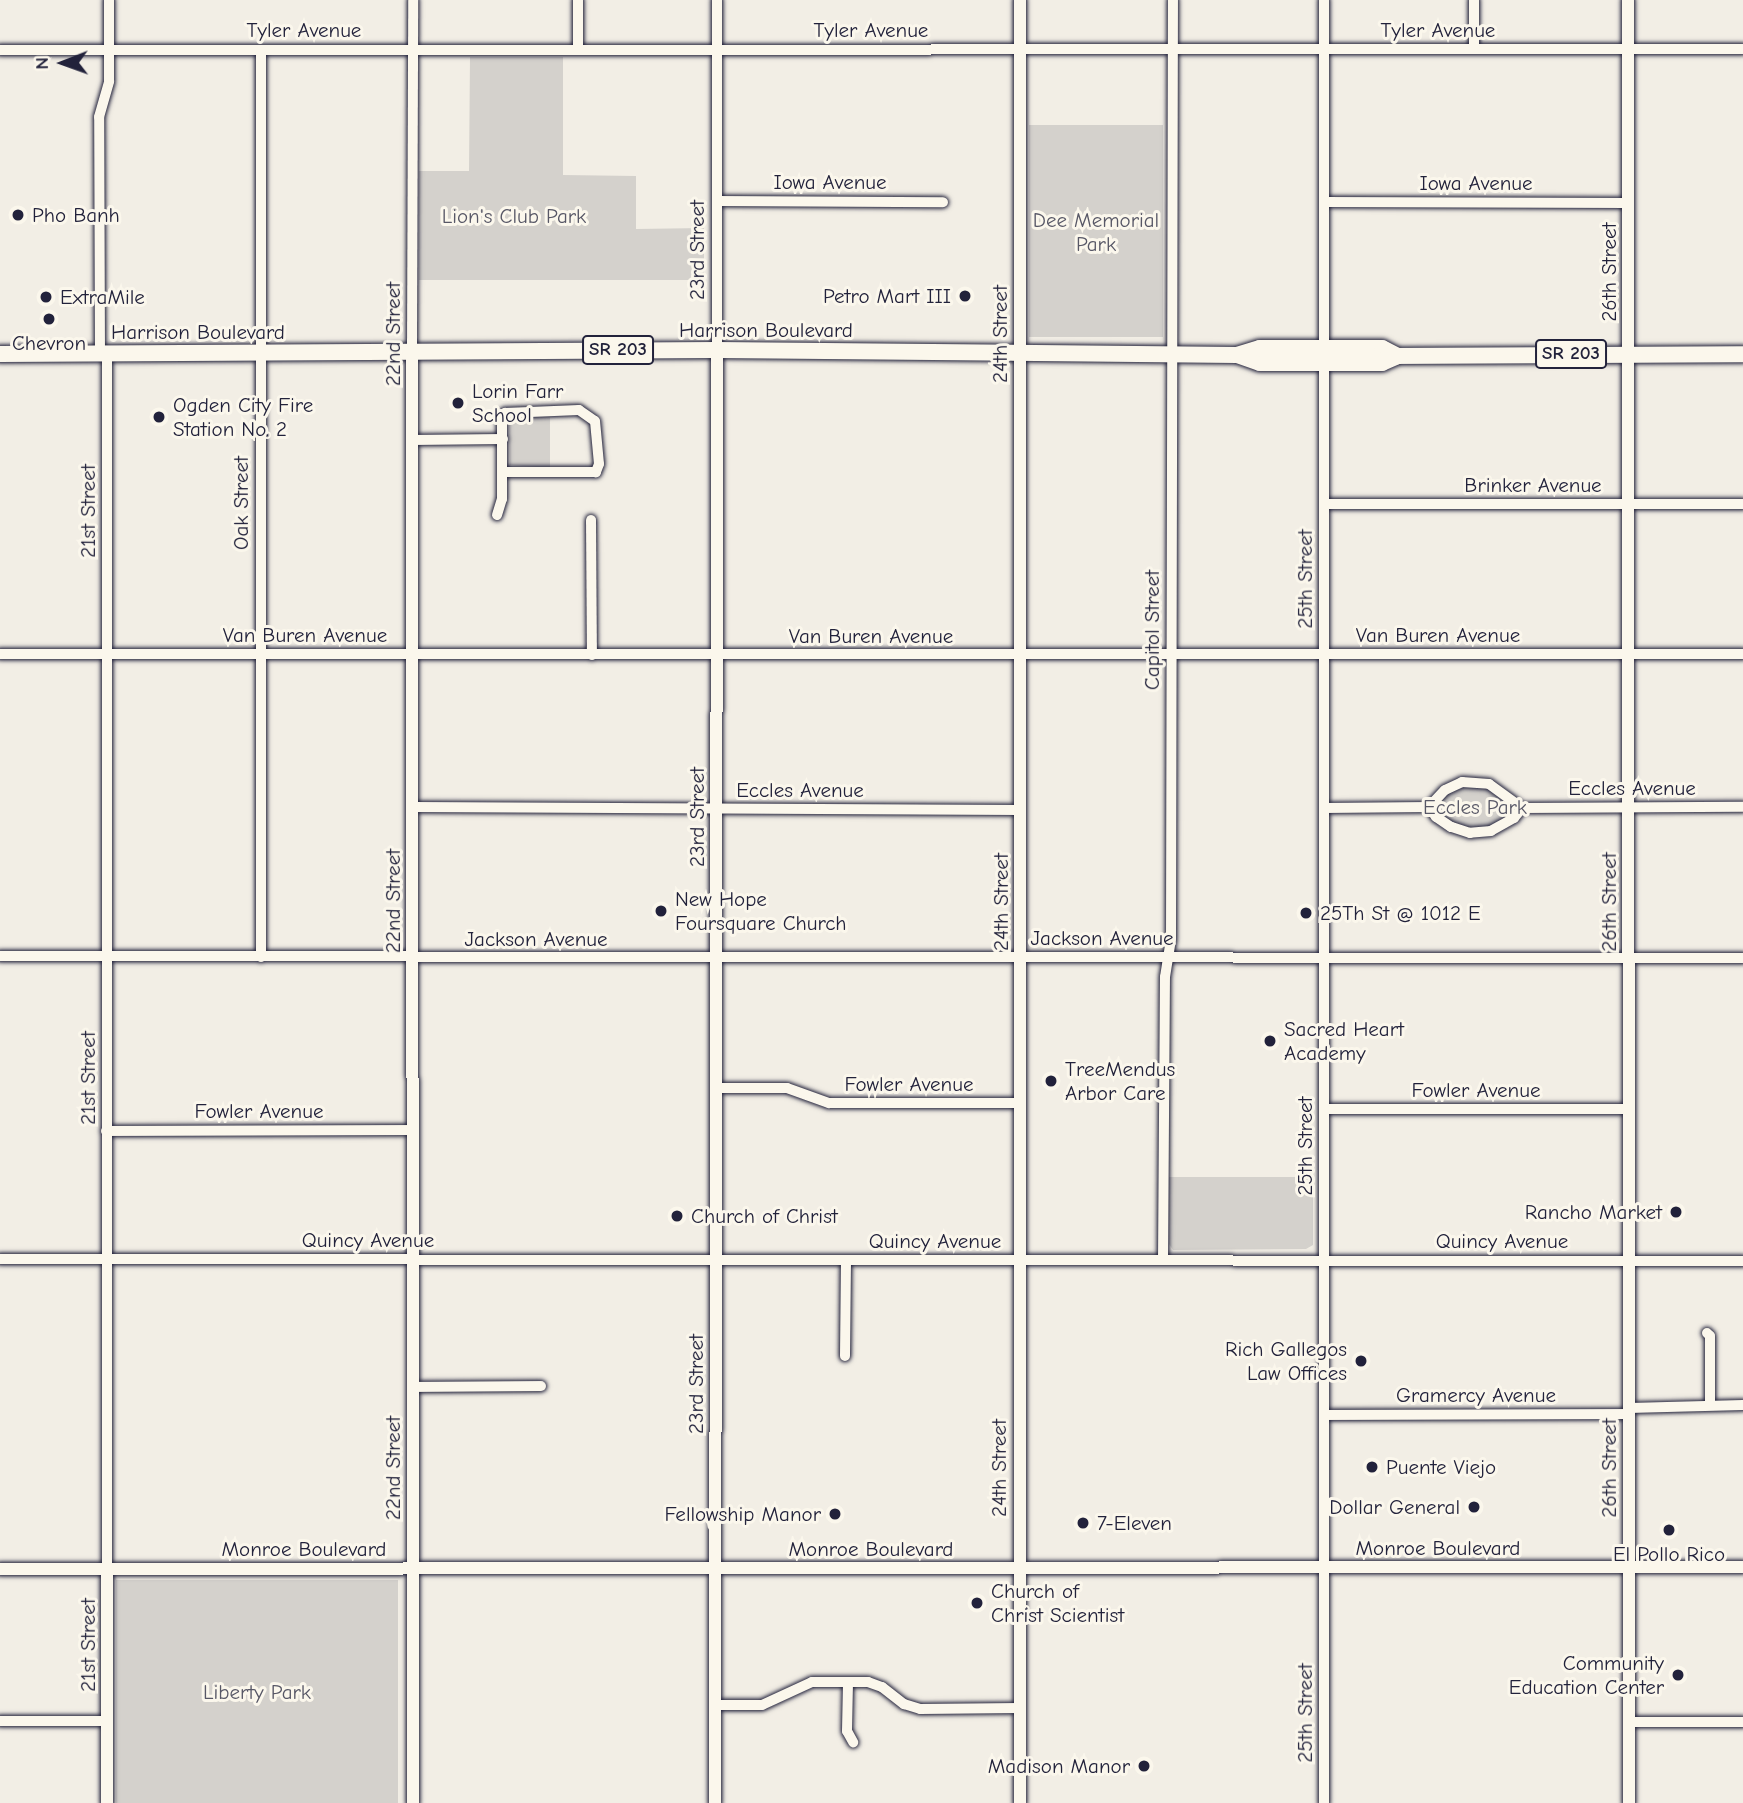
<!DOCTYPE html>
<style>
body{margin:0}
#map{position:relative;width:1743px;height:1803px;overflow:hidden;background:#f2eee5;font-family:"Comic Neue",sans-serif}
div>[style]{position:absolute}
.green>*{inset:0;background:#d4d1cc;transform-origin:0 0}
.roads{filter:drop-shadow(0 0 2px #22223b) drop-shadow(0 0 2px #22223b)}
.minor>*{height:10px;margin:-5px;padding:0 5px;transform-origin:5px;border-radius:5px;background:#fbf7ec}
.tertiary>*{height:12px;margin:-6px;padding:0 6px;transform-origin:6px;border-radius:6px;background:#fbf7ec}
.primary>*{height:16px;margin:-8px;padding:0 8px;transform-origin:8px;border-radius:8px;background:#fbf7ec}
.dots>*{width:19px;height:19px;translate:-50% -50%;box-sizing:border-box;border:4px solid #fbf7ec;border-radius:50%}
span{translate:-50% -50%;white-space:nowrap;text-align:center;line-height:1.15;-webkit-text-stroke:6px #fbf7ec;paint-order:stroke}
.shield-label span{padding:2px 5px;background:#fbf7ec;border:2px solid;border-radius:5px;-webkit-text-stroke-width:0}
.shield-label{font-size:19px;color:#22223b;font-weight:700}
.street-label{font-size:21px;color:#22223b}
.poi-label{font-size:21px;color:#22223b}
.left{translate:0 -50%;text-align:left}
.right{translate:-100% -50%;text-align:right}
.park-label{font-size:21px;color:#575766}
.north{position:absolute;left:28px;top:28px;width:70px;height:70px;-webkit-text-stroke:5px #fbf7ec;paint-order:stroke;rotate:269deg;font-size:19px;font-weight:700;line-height:28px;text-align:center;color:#22223b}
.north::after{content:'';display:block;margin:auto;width:24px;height:32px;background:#22223b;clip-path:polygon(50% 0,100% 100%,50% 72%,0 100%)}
</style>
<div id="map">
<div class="green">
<div style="clip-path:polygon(470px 57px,563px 57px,563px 175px,636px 176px,636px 229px,704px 228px,704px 280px,419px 280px,419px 171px,469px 171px)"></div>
<div style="left:1163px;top:125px;width:212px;height:134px;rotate:90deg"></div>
<div style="clip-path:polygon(516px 417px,550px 417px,550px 468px,510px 465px,509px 424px)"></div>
<div style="clip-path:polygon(1470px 786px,1489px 787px,1513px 805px,1513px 814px,1490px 826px,1473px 829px,1447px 821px,1436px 807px,1440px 799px,1454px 790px)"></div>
<div style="clip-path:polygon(1169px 1177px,1313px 1177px,1313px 1245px,1306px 1249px,1173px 1250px,1169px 1244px)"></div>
<div style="left:116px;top:1580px;width:282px;height:223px"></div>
</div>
<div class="roads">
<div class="minor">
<div style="left:578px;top:49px;width:49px;rotate:-90deg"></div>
<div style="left:1474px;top:49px;width:49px;rotate:-90deg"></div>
<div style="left:0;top:50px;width:1743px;rotate:-0.03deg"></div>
<div style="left:261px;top:50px;width:907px;rotate:90deg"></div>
<div style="left:717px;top:201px;width:226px;rotate:0.3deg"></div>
<div style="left:1324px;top:202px;width:304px;rotate:0.2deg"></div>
<div style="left:1324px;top:348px;width:348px;rotate:-90deg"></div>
<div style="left:412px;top:350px;width:350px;rotate:-89.8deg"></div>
<div style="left:717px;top:350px;width:350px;rotate:-90deg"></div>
<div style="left:100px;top:353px;width:236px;rotate:-90.2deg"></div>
<div style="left:99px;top:117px;width:37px;rotate:-74deg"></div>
<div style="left:109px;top:81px;width:81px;rotate:-90deg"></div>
<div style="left:107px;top:353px;width:1216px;rotate:90deg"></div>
<div style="left:412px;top:440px;width:91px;rotate:-0.6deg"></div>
<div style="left:1324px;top:504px;width:419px"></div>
<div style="left:497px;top:515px;width:17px;rotate:-73deg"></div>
<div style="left:502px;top:499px;width:80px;rotate:-90deg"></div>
<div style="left:502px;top:419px;width:7px;rotate:-63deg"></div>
<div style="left:505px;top:413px;width:74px;rotate:-2.3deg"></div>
<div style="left:579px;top:410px;width:19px;rotate:35deg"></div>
<div style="left:595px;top:421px;width:43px;rotate:84.7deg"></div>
<div style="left:599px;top:464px;width:9px;rotate:111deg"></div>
<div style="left:596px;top:472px;width:93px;rotate:180deg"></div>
<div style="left:591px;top:520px;width:135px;rotate:89.6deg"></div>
<div style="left:0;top:654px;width:1743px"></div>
<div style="left:1462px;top:782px;width:27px;rotate:4deg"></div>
<div style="left:1489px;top:784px;width:41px;rotate:36deg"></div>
<div style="left:1522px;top:808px;width:13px;rotate:129deg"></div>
<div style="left:1514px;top:818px;width:26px;rotate:151deg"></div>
<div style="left:1491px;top:831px;width:21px;rotate:175deg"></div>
<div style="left:1470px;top:833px;width:20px;rotate:-162deg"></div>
<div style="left:1451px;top:827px;width:18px;rotate:-146deg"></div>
<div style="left:1436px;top:817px;width:12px;rotate:-125deg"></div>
<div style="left:1429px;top:807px;width:23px;rotate:-47deg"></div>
<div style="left:1445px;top:790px;width:19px;rotate:-25deg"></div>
<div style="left:413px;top:807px;width:607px;rotate:0.28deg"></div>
<div style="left:1324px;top:808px;width:105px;rotate:-0.5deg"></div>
<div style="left:1522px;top:808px;width:221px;rotate:-0.3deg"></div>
<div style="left:0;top:956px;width:1743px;rotate:0.07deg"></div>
<div style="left:716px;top:1088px;width:71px"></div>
<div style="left:787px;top:1088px;width:45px;rotate:19.7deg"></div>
<div style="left:829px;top:1103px;width:191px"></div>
<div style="left:1324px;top:1109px;width:305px"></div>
<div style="left:106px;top:1131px;width:306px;rotate:-0.2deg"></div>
<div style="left:0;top:1259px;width:1743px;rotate:0.07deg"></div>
<div style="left:1163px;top:1260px;width:283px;rotate:-89.6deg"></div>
<div style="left:1165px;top:977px;width:38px;rotate:-81deg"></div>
<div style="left:1171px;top:939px;width:939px;rotate:-89.88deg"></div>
<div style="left:1707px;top:1333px;width:4px;rotate:45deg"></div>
<div style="left:1710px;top:1336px;width:69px;rotate:90deg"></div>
<div style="left:845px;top:1356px;width:96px;rotate:-89.4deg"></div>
<div style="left:412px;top:1387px;width:129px;rotate:-0.4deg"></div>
<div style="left:1629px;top:1408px;width:114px;rotate:-1.5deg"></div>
<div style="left:1324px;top:1415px;width:304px;rotate:-0.2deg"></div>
<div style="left:848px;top:1683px;width:48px;rotate:91.2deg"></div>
<div style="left:847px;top:1731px;width:13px;rotate:61deg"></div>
<div style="left:715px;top:1705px;width:47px"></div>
<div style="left:762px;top:1705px;width:55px;rotate:-24.7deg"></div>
<div style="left:812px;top:1682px;width:56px"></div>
<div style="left:868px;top:1682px;width:15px;rotate:20deg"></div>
<div style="left:882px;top:1687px;width:28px;rotate:38deg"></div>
<div style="left:904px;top:1704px;width:17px;rotate:17deg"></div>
<div style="left:920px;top:1709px;width:99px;rotate:-0.6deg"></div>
<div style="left:0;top:1721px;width:107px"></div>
<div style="left:1629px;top:1722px;width:114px"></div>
<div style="left:1324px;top:1803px;width:1440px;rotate:-90deg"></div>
</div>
<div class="tertiary">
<div style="left:1020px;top:0;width:1803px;rotate:90deg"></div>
<div style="left:1628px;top:0;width:1803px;rotate:89.97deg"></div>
<div style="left:412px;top:350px;width:1453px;rotate:89.96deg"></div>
<div style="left:0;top:1569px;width:1743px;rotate:-0.07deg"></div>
<div style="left:107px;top:1569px;width:234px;rotate:90deg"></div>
<div style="left:715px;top:1803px;width:1453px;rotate:-89.92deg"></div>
</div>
<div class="primary">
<div style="left:0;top:354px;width:717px;rotate:-0.32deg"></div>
<div style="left:717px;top:350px;width:520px;rotate:0.55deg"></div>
<div style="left:1237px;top:355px;width:24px;rotate:19deg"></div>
<div style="left:1260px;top:363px;width:122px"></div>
<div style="left:1382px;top:363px;width:17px;rotate:-24deg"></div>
<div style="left:1237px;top:355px;width:24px;rotate:-17deg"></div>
<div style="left:1260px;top:348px;width:122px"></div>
<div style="left:1382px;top:348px;width:18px;rotate:27deg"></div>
<div style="left:1388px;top:356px;width:355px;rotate:-0.3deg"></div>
</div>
</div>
<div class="dots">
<div style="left:18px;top:215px;background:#22223b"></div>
<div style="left:965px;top:296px;background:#22223b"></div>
<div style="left:46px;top:297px;background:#22223b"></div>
<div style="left:49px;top:319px;background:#22223b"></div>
<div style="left:458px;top:403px;background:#22223b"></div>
<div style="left:159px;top:417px;background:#22223b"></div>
<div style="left:661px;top:911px;background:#22223b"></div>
<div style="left:1306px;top:913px;background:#22223b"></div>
<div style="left:1270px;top:1041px;background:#22223b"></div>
<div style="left:1051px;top:1081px;background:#22223b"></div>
<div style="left:1676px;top:1212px;background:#22223b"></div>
<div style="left:677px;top:1216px;background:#22223b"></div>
<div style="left:1361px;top:1361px;background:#22223b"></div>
<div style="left:1372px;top:1467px;background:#22223b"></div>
<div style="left:1474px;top:1507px;background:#22223b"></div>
<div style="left:835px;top:1514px;background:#22223b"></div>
<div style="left:1083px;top:1523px;background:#22223b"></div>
<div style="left:1669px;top:1530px;background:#22223b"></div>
<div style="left:977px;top:1603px;background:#22223b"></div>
<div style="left:1678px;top:1675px;background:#22223b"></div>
<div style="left:1144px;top:1766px;background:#22223b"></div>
</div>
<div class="shield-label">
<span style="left:618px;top:350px">SR 203</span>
<span style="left:1571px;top:354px">SR 203</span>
</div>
<div class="street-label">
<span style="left:304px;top:30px">Tyler Avenue</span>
<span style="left:871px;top:30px">Tyler Avenue</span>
<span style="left:1438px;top:30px">Tyler Avenue</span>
<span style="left:830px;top:182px">Iowa Avenue</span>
<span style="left:1476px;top:183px">Iowa Avenue</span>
<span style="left:697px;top:250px;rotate:-90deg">23rd Street</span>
<span style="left:1609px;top:272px;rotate:-90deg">26th Street</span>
<span style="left:766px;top:330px">Harrison Boulevard</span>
<span style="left:198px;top:332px">Harrison Boulevard</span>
<span style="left:393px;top:334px;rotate:-90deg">22nd Street</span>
<span style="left:1000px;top:334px;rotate:-90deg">24th Street</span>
<span style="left:1533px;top:485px">Brinker Avenue</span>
<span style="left:241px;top:503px;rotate:-90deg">Oak Street</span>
<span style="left:88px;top:511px;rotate:-90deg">21st Street</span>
<span style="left:1305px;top:579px;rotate:-90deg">25th Street</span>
<span style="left:1152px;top:630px;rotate:-90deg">Capitol Street</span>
<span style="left:305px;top:635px">Van Buren Avenue</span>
<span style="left:1438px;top:635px">Van Buren Avenue</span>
<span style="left:871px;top:636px">Van Buren Avenue</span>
<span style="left:1632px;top:788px">Eccles Avenue</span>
<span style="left:800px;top:790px">Eccles Avenue</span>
<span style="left:697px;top:817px;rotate:-90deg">23rd Street</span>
<span style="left:393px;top:901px;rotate:-90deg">22nd Street</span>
<span style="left:1001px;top:902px;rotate:-90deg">24th Street</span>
<span style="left:1609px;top:902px;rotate:-90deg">26th Street</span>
<span style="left:1102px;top:938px">Jackson Avenue</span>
<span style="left:536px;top:939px">Jackson Avenue</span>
<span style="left:88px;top:1078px;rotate:-90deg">21st Street</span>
<span style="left:909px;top:1084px">Fowler Avenue</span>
<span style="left:1476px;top:1090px">Fowler Avenue</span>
<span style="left:259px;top:1111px">Fowler Avenue</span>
<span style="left:1305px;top:1146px;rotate:-90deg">25th Street</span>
<span style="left:368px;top:1240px">Quincy Avenue</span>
<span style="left:935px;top:1241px">Quincy Avenue</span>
<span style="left:1502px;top:1241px">Quincy Avenue</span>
<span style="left:696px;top:1384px;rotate:-90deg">23rd Street</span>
<span style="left:1476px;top:1395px">Gramercy Avenue</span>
<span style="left:393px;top:1468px;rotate:-90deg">22nd Street</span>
<span style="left:999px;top:1468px;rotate:-90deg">24th Street</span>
<span style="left:1609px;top:1468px;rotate:-90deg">26th Street</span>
<span style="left:1438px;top:1548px">Monroe Boulevard</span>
<span style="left:304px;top:1549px">Monroe Boulevard</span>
<span style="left:871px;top:1549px">Monroe Boulevard</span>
<span style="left:88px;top:1645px;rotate:-90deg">21st Street</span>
<span style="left:1305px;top:1713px;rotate:-90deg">25th Street</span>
</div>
<div class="poi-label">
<span class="left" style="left:32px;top:215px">Pho Banh</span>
<span class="right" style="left:951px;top:296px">Petro Mart III</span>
<span class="left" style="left:60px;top:297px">ExtraMile</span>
<span style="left:49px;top:343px">Chevron</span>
<span class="left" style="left:472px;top:403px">Lorin Farr<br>School</span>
<span class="left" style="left:173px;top:417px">Ogden City Fire<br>Station No. 2</span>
<span class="left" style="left:675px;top:911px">New Hope<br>Foursquare Church</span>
<span class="left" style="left:1320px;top:913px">25Th St @ 1012 E</span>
<span class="left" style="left:1284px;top:1041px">Sacred Heart<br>Academy</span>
<span class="left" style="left:1065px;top:1081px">TreeMendus<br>Arbor Care</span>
<span class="right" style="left:1662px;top:1212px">Rancho Market</span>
<span class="left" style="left:691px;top:1216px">Church of Christ</span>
<span class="right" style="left:1347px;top:1361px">Rich Gallegos<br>Law Offices</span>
<span class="left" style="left:1386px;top:1467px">Puente Viejo</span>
<span class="right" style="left:1460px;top:1507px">Dollar General</span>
<span class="right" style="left:821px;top:1514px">Fellowship Manor</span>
<span class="left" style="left:1097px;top:1523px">7-Eleven</span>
<span style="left:1669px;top:1554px">El Pollo Rico</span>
<span class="left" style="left:991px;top:1603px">Church of<br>Christ Scientist</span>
<span class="right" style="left:1664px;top:1675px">Community<br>Education Center</span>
<span class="right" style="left:1130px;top:1766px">Madison Manor</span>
</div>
<div class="park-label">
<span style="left:514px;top:216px">Lion's Club Park</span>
<span style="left:1096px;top:232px">Dee Memorial<br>Park</span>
<span style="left:1475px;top:807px">Eccles Park</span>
<span style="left:257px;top:1692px">Liberty Park</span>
</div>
<div class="north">N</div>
</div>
